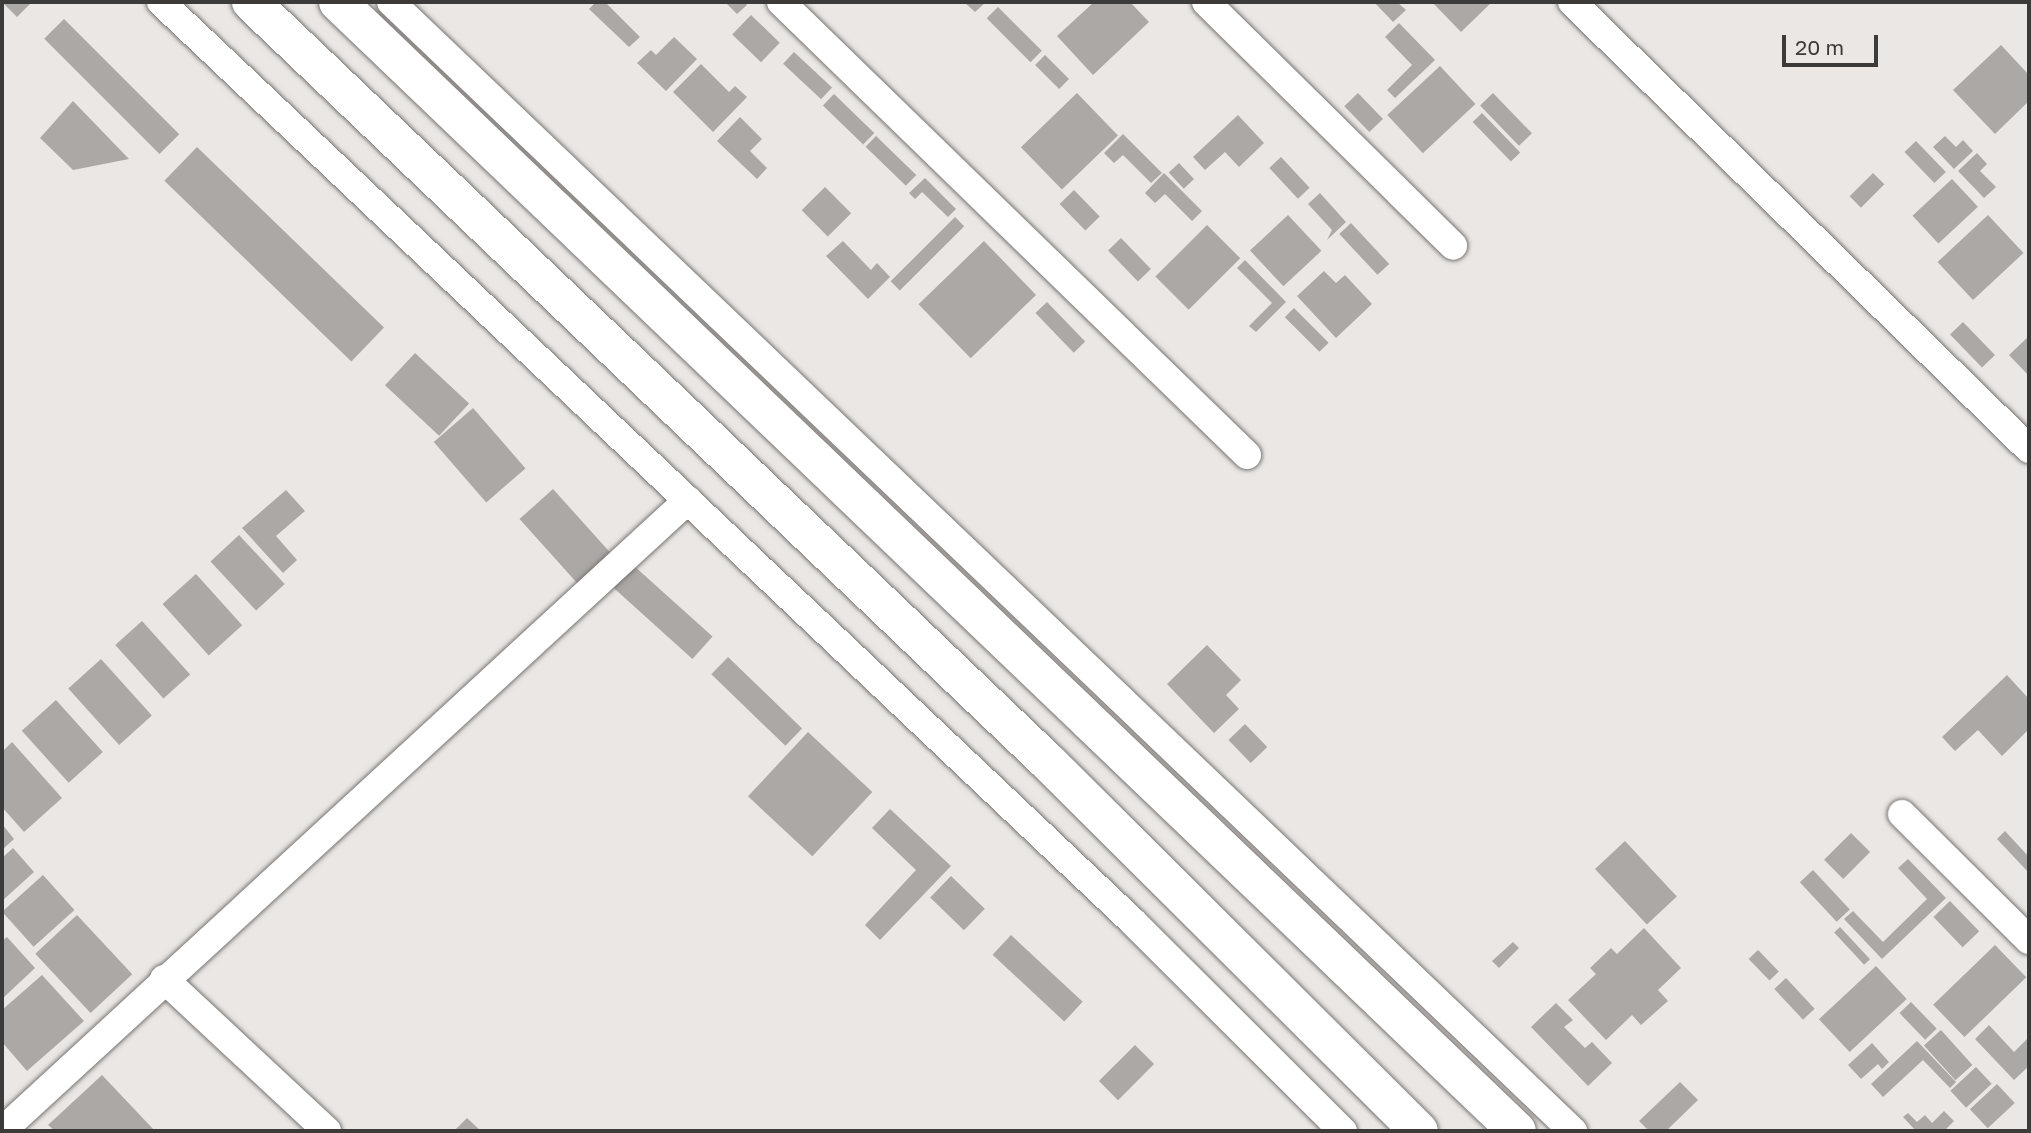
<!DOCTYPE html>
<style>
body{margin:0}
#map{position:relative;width:2031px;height:1133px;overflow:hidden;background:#eae7e4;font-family:"Golos Text",sans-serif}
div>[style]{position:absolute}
.building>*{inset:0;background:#aca8a6;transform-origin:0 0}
.roads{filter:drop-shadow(0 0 2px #787472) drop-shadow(0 0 2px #787472)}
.minor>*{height:28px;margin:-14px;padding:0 14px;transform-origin:14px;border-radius:14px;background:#fff}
.secondary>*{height:38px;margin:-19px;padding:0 19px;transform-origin:19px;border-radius:19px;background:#fff}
span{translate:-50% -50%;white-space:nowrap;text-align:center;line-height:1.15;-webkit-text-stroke:6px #eae7e4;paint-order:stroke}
.frame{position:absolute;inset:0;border:4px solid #3d3b3a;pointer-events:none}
.scale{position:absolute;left:1782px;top:35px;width:96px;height:32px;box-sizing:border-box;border:4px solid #3d3b3a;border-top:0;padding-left:9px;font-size:21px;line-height:24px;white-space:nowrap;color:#3d3b3a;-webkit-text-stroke:5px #eae7e4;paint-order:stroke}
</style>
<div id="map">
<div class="building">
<div style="clip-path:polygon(2px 2px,32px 2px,17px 17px)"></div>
<div style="clip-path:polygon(596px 2px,605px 2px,640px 37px,629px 47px,589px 9px)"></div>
<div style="clip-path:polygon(725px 2px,744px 2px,747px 5px,737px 14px)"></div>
<div style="clip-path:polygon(964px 2px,986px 2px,975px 12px)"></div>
<div style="clip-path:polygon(1094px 2px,1130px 2px,1149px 22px,1093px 75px,1057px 36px)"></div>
<div style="clip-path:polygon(1374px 2px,1397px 2px,1406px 10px,1393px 22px)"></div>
<div style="clip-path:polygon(1432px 2px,1492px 2px,1461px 32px)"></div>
<div style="left:998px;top:7px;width:62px;height:16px;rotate:45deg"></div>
<div style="left:751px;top:15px;width:40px;height:27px;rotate:44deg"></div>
<div style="left:64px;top:19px;width:163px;height:28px;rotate:45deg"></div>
<div style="clip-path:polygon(1399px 23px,1435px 60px,1395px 98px,1387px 90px,1412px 65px,1385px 37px)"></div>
<div style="clip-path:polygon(674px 37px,697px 59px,666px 91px,637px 63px,651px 50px,656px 55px)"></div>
<div style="clip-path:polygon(2001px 45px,2029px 75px,2029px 101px,1995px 134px,1953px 90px)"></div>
<div style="left:794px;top:52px;width:52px;height:16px;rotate:43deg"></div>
<div style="left:1045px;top:55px;width:34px;height:14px;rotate:45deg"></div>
<div style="clip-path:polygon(701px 64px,729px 92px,735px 86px,747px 97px,713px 132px,673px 92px)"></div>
<div style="left:1440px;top:66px;width:52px;height:72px;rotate:47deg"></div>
<div style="left:1077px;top:93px;width:59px;height:78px;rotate:46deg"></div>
<div style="left:1358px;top:93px;width:36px;height:19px;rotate:46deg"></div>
<div style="left:1493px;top:93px;width:56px;height:18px;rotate:46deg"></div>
<div style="left:834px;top:94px;width:56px;height:16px;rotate:44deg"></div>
<div style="clip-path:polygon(73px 101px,129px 159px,73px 170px,40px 138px)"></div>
<div style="left:1482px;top:113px;width:55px;height:13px;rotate:46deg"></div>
<div style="clip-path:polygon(1238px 115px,1264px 143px,1239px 167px,1225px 152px,1205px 170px,1193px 157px)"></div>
<div style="clip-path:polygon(740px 117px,762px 139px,750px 151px,767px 168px,757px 179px,717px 141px)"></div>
<div style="clip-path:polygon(1123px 134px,1162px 173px,1151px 183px,1123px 155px,1114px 163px,1104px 153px)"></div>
<div style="left:876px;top:136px;width:56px;height:15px;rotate:44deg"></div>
<div style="clip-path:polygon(1945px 136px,1956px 147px,1963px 140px,1973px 151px,1954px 169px,1933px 147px)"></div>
<div style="left:1916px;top:141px;width:43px;height:16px;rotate:46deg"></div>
<div style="left:197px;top:147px;width:260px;height:47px;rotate:44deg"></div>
<div style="clip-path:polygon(1977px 153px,1987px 164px,1980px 171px,1996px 187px,1984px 198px,1958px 171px)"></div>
<div style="left:1281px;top:157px;width:42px;height:16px;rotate:47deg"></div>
<div style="left:1179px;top:163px;width:22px;height:14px;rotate:47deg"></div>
<div style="clip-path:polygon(1164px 173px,1202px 211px,1192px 221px,1165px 194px,1155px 203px,1145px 193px)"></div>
<div style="left:1873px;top:173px;width:16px;height:33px;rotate:45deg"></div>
<div style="clip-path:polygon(925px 178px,956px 209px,948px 217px,922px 192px,915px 199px,909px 193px)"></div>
<div style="left:1952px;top:179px;width:38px;height:54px;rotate:47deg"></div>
<div style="left:825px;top:187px;width:37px;height:33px;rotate:45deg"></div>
<div style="left:1074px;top:190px;width:37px;height:20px;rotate:46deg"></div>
<div style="clip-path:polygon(1320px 193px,1346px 222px,1327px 240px,1332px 230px,1308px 204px)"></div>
<div style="left:1288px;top:215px;width:49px;height:52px;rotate:47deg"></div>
<div style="left:1988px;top:215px;width:52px;height:69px;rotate:47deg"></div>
<div style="left:955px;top:217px;width:13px;height:91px;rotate:45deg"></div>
<div style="left:1351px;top:223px;width:56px;height:16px;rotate:47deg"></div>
<div style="left:1207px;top:225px;width:47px;height:73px;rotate:45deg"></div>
<div style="left:1121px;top:238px;width:43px;height:18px;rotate:46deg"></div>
<div style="clip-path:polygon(843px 241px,871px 270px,877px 263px,890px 277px,868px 299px,826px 256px)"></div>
<div style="left:984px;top:241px;width:75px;height:91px;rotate:46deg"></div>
<div style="clip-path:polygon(1245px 260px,1286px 302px,1256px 332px,1249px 326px,1272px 303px,1237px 268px)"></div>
<div style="clip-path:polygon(1324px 271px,1336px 283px,1345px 275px,1372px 304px,1336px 338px,1297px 296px)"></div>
<div style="left:1047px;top:302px;width:55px;height:16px;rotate:46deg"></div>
<div style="left:1294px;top:308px;width:49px;height:13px;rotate:45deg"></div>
<div style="left:1963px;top:322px;width:46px;height:18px;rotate:46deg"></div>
<div style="clip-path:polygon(2029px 336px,2029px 376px,2009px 355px)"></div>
<div style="left:415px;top:353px;width:74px;height:44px;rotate:43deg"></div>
<div style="left:473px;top:408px;width:80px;height:52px;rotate:49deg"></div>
<div style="left:553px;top:489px;width:86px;height:45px;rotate:48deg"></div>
<div style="clip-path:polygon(286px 490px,305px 511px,276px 536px,297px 560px,283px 573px,242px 528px)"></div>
<div style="left:239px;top:535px;width:67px;height:39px;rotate:47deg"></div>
<div style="left:633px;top:565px;width:107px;height:30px;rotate:42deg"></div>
<div style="left:196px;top:574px;width:69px;height:45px;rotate:48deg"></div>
<div style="left:142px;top:621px;width:72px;height:36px;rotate:48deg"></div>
<div style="clip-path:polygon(1207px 645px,1241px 680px,1226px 695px,1239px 709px,1214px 733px,1167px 684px)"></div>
<div style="left:728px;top:657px;width:103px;height:24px;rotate:44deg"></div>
<div style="left:101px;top:659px;width:76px;height:44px;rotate:48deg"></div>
<div style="clip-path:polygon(2007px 675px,2029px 699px,2029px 729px,2002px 756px,1978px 730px,1955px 751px,1942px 737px)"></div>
<div style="left:56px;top:700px;width:70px;height:46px;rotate:48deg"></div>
<div style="left:1245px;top:724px;width:32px;height:23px;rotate:46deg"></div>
<div style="left:808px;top:732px;width:88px;height:88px;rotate:43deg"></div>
<div style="clip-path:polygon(12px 742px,62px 798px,24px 832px,2px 807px,2px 752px)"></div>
<div style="clip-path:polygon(890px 809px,951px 866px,880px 940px,865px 925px,916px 870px,872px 828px)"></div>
<div style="clip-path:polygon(2px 824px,14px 839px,2px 850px)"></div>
<div style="clip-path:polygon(2005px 831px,2029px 857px,2029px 873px,1997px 839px)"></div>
<div style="left:1851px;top:833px;width:27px;height:38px;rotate:45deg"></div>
<div style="left:1625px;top:841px;width:76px;height:41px;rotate:47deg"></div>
<div style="clip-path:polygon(13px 848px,34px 872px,2px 901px,2px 858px)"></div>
<div style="clip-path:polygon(1908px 859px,1946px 898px,1882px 959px,1844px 919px,1853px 911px,1883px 942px,1927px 899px,1898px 868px)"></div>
<div style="left:1813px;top:870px;width:54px;height:18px;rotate:47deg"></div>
<div style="left:43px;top:875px;width:47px;height:55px;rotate:48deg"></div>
<div style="left:951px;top:876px;width:47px;height:30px;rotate:44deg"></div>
<div style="left:1950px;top:901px;width:42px;height:23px;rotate:46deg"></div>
<div style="left:77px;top:915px;width:81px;height:57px;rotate:47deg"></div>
<div style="left:1840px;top:927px;width:44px;height:8px;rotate:47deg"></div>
<div style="clip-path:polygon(1644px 928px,1681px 968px,1658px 990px,1668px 1001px,1641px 1025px,1632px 1015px,1606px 1040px,1568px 1000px,1596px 974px,1590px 968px,1611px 948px,1617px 954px)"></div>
<div style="left:1011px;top:935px;width:98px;height:27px;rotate:43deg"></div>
<div style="clip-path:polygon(7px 937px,35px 968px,2px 999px,2px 941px)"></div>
<div style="clip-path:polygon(1513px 942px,1519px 948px,1499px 968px,1492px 961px)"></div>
<div style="left:1995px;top:945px;width:45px;height:86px;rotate:46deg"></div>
<div style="left:1758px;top:950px;width:30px;height:13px;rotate:46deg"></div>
<div style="left:1876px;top:966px;width:45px;height:78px;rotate:47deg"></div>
<div style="clip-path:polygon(42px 975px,84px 1021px,27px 1071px,2px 1042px,2px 1010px)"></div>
<div style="left:1786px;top:978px;width:42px;height:16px;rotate:47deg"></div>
<div style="left:1911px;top:1002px;width:37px;height:16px;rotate:46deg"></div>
<div style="clip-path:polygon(1556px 1003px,1573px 1020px,1564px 1027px,1585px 1048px,1592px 1042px,1612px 1063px,1588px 1086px,1531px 1027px)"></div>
<div style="clip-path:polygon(1989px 1025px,2014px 1052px,2029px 1037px,2029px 1066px,2014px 1080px,1975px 1039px)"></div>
<div style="left:1941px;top:1030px;width:47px;height:23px;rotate:48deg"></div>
<div style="clip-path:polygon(1917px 1041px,1956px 1082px,1950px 1088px,1923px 1060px,1883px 1097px,1871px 1084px)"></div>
<div style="clip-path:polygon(1872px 1043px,1889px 1062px,1882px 1069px,1878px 1064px,1861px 1079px,1848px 1065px)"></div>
<div style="left:1135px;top:1045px;width:27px;height:51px;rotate:45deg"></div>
<div style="left:1976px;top:1067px;width:23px;height:35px;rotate:47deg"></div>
<div style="clip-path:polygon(102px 1075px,155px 1131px,55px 1131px,48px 1125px)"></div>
<div style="clip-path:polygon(1680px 1082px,1698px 1100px,1666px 1131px,1649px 1131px,1639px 1121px)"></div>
<div style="left:1997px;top:1084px;width:26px;height:37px;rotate:47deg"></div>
<div style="clip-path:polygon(1944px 1111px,1954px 1121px,1944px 1131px,1916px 1131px,1903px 1117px,1908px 1113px,1917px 1122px,1925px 1115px,1932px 1123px)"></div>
<div style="clip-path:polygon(467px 1118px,481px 1131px,454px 1131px)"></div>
</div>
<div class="roads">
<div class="minor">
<div style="left:161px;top:2px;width:1337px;rotate:43.42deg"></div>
<div style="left:1132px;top:921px;width:298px;rotate:44.9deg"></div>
<div style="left:391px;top:2px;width:1635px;rotate:43.69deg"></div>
<div style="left:781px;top:2px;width:650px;rotate:44.19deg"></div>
<div style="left:1206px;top:2px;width:347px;rotate:44.6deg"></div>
<div style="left:1572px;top:2px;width:639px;rotate:44.37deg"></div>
<div style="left:1902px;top:814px;width:179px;rotate:44.8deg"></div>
<div style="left:164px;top:979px;width:223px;rotate:43deg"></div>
<div style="left:2px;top:1131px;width:932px;rotate:-42.61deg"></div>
</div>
<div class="secondary">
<div style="left:251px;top:2px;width:1101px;rotate:43.64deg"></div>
<div style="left:1048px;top:762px;width:523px;rotate:44.85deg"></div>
<div style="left:338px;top:2px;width:1632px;rotate:43.76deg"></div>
</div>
</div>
<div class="frame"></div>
<div class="scale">20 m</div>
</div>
